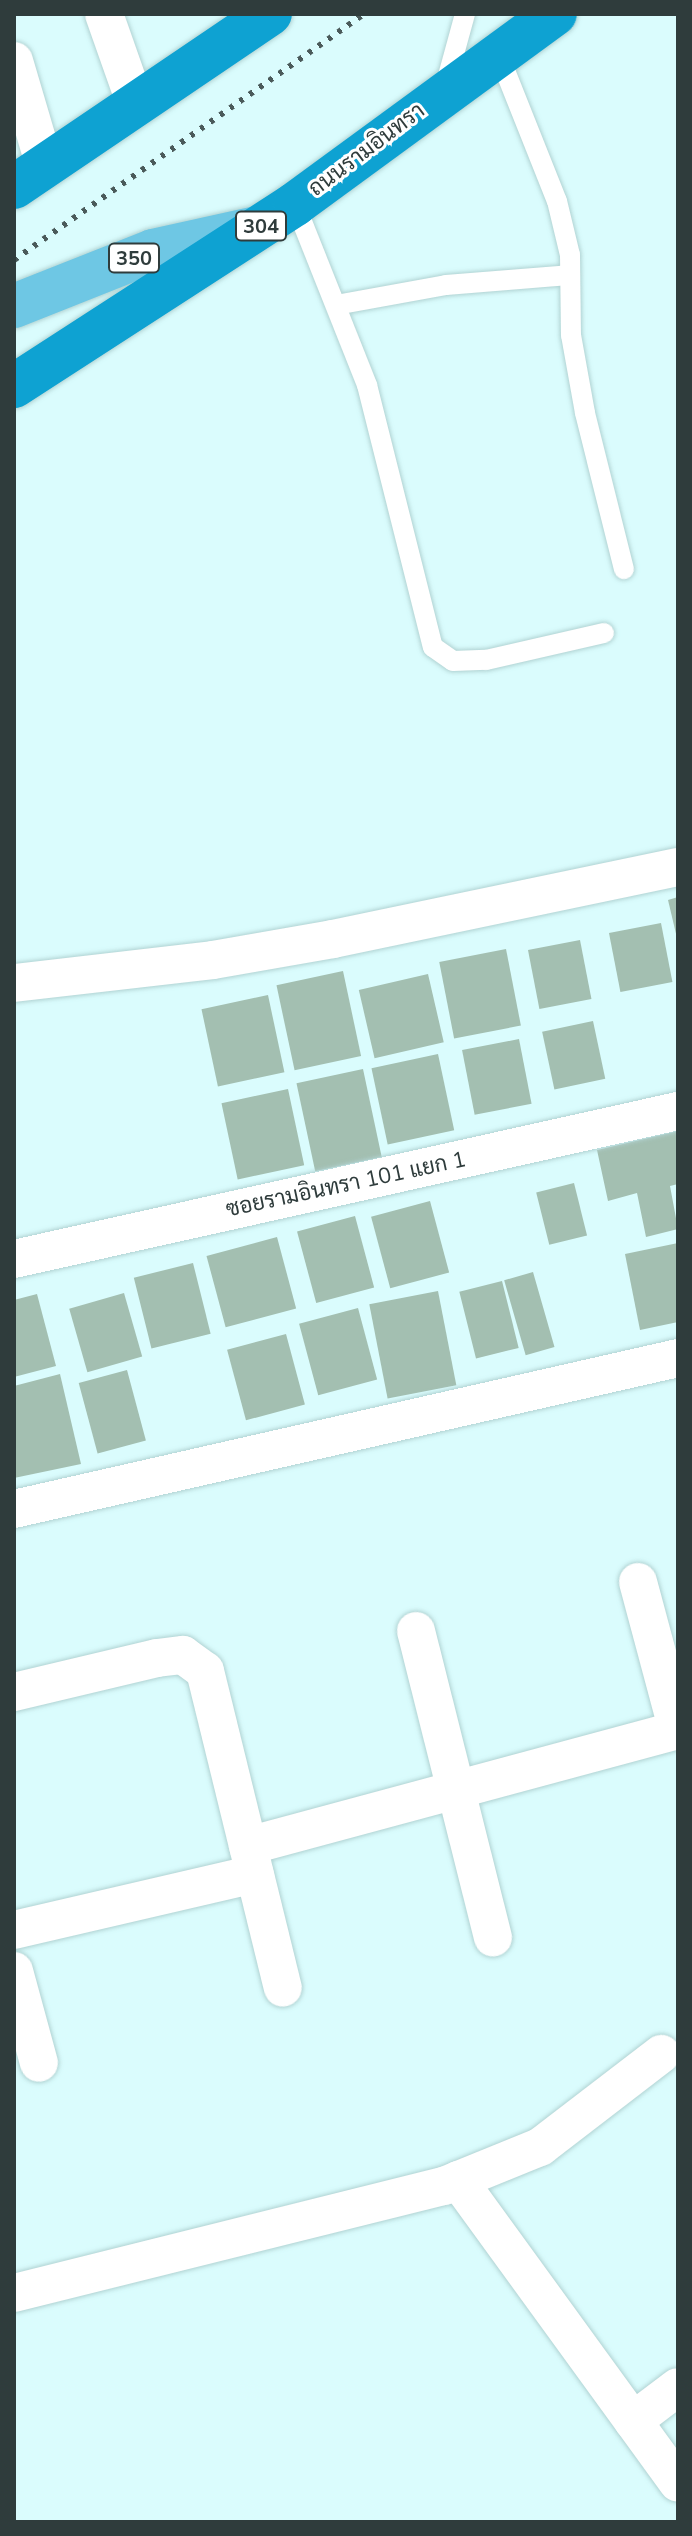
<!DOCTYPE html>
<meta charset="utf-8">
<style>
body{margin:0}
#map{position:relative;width:692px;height:2536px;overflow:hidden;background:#dafcfd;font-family:"Nunito Sans",Sarabun,sans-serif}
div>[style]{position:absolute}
.building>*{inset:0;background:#a3bfb1;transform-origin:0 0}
.roads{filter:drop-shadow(0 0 2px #b1d3d3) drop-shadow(0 0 2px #b1d3d3)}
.lane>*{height:20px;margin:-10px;padding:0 10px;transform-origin:10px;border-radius:10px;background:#fff}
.street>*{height:38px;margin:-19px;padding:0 19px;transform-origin:19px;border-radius:19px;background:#fff}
.primary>*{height:44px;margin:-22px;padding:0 22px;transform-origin:22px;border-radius:22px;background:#6ec7e4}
.highway>*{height:44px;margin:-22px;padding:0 22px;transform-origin:22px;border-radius:22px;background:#0ea2d2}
.rail>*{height:6px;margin-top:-3px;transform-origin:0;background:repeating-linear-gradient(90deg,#4a5a5a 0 4px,transparent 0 12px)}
span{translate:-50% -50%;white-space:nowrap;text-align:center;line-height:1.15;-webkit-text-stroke:6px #fff;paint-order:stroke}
.shield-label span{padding:2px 6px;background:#fff;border:2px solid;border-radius:6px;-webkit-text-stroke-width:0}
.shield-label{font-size:20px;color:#2f3c3c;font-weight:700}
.street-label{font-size:22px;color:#2f3c3c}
.frame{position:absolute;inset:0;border:16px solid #2f3c3c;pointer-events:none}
</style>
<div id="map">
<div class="building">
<div style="clip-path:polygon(678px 897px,678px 938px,677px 938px,668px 900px)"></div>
<div style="left:661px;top:923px;width:60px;height:53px;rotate:79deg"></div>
<div style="left:580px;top:940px;width:60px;height:53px;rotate:79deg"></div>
<div style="left:506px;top:949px;width:78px;height:68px;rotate:79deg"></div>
<div style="left:343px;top:971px;width:87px;height:68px;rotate:78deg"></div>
<div style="left:428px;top:974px;width:70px;height:71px;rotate:77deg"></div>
<div style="left:268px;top:995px;width:79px;height:68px;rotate:78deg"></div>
<div style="left:593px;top:1021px;width:59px;height:52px;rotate:78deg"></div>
<div style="left:519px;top:1039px;width:66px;height:58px;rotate:79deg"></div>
<div style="left:438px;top:1054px;width:78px;height:68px;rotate:78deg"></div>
<div style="left:363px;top:1069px;width:90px;height:68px;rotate:78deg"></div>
<div style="left:288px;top:1089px;width:78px;height:68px;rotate:78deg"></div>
<div style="clip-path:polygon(678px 1131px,678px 1184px,670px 1186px,678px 1229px,646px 1237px,637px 1193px,608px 1201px,597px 1150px)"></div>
<div style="left:574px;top:1183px;width:54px;height:39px;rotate:76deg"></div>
<div style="left:430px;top:1201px;width:74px;height:61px;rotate:75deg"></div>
<div style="left:355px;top:1216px;width:74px;height:60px;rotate:75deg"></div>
<div style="left:277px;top:1237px;width:74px;height:73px;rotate:75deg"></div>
<div style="clip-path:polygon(678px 1243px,678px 1322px,640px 1330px,625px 1254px)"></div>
<div style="left:193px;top:1263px;width:73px;height:61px;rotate:76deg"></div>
<div style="left:533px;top:1272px;width:78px;height:30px;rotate:74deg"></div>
<div style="left:502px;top:1281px;width:69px;height:44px;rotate:76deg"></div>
<div style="left:438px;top:1291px;width:96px;height:70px;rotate:79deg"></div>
<div style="left:124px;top:1293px;width:66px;height:57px;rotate:74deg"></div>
<div style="clip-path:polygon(37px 1294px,56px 1366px,14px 1377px,14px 1300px)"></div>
<div style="left:358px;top:1308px;width:74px;height:61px;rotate:75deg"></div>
<div style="left:286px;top:1334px;width:73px;height:61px;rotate:75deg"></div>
<div style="left:127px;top:1370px;width:73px;height:50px;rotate:75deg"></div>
<div style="clip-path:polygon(60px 1374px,81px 1464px,14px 1478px,14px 1386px)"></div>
</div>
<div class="roads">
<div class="lane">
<div style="left:498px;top:53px;width:159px;rotate:68.3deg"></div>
<div style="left:557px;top:201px;width:56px;rotate:76.5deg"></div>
<div style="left:570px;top:255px;width:80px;rotate:89.3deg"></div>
<div style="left:571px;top:335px;width:79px;rotate:79.8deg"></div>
<div style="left:585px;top:413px;width:161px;rotate:76deg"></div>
<div style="left:445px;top:87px;width:76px;rotate:-74.7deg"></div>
<div style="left:295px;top:204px;width:195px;rotate:68.3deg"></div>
<div style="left:367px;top:385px;width:270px;rotate:75.9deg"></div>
<div style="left:433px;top:647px;width:24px;rotate:35deg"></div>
<div style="left:453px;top:661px;width:33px;rotate:-2deg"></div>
<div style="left:486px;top:660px;width:121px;rotate:-12.9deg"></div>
<div style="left:336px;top:305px;width:112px;rotate:-10.3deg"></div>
<div style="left:446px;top:285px;width:123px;rotate:-4.6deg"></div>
</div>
<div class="street">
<div style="left:104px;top:14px;width:96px;rotate:70.6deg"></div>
<div style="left:14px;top:61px;width:109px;rotate:73.6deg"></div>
<div style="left:14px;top:983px;width:200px;rotate:-6.6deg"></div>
<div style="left:213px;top:960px;width:122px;rotate:-9.9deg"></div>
<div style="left:333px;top:939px;width:352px;rotate:-11.8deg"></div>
<div style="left:14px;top:1259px;width:680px;rotate:-12.57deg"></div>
<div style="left:14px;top:1509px;width:681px;rotate:-12.81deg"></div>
<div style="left:638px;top:1582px;width:154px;rotate:75deg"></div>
<div style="left:416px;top:1631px;width:316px;rotate:75.9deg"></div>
<div style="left:14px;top:1692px;width:147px;rotate:-13.4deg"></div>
<div style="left:157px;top:1658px;width:26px;rotate:-7deg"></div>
<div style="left:183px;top:1655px;width:27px;rotate:36deg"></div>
<div style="left:205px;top:1671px;width:326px;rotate:76.2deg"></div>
<div style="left:248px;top:1846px;width:445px;rotate:-15.1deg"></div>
<div style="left:14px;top:1930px;width:247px;rotate:-13.1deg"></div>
<div style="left:14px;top:1971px;width:95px;rotate:74.8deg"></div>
<div style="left:458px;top:2180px;width:374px;rotate:54deg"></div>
<div style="left:14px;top:2293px;width:443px;rotate:-14deg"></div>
<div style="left:444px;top:2186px;width:104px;rotate:-22.1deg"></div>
<div style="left:540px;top:2147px;width:153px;rotate:-37.5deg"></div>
<div style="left:633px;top:2421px;width:56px;rotate:-37.1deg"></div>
</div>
<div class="primary">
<div style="left:14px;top:306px;width:149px;rotate:-21.6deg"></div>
<div style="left:153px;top:251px;width:102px;rotate:-12.4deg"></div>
</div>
<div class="highway">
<div style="left:14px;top:187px;width:309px;rotate:-34.1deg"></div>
<div style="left:14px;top:386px;width:335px;rotate:-32.9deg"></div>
<div style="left:295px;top:204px;width:322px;rotate:-36.2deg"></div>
</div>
</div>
<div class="rail">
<div style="left:14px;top:260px;width:428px;rotate:-35.1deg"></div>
</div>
<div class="shield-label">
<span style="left:261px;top:226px">304</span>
<span style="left:134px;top:258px">350</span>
</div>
<div class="street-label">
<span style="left:367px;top:150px;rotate:-37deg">ถนนรามอินทรา</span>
<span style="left:346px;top:1185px;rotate:-12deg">ซอยรามอินทรา 101 แยก 1</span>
</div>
<div class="frame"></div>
</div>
